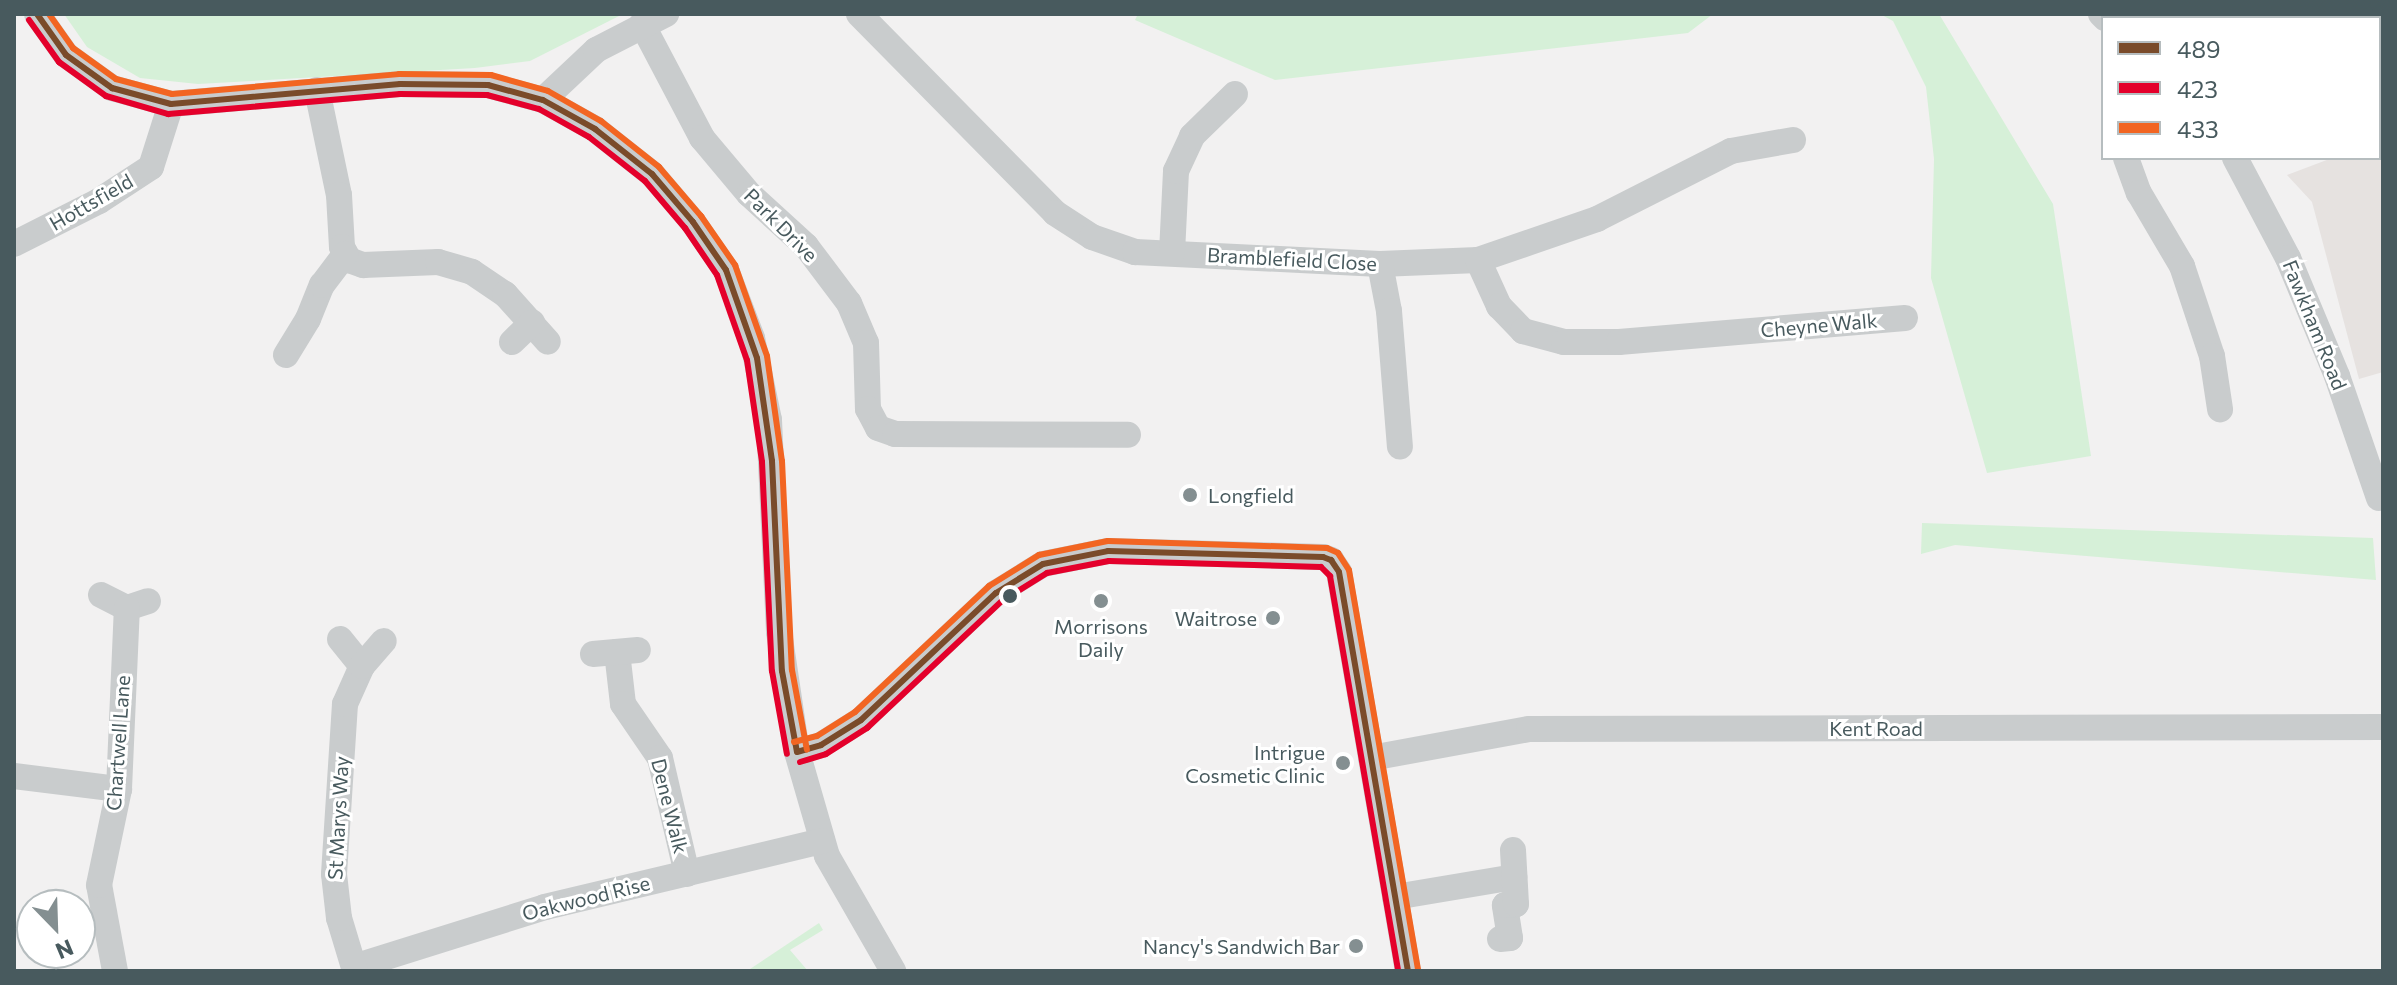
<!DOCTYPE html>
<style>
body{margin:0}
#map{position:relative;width:2397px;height:985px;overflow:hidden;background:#f2f1f1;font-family:Commissioner,sans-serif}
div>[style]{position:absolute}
.commercial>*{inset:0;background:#e6e2e0}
.green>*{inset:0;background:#d6f0d8}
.minor>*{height:26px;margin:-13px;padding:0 13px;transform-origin:13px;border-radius:13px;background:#c9cccd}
.bus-1>*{height:6px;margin:-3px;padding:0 3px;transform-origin:3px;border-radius:3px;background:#7a4b2a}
.bus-2>*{height:6px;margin:-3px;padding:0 3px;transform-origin:3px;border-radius:3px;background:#e4002b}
.bus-3>*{height:6px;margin:-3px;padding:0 3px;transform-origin:3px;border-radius:3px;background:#f26522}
.dots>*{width:22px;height:22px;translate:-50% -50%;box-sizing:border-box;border:4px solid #fff;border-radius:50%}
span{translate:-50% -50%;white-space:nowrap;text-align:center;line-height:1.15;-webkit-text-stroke:6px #fff;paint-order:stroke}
.street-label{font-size:20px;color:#485a5e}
.poi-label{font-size:20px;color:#485a5e}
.left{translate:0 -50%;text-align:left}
.right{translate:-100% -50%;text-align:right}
.frame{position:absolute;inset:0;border:16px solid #485a5e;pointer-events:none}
.legend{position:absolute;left:2101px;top:16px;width:280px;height:144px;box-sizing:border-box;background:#fff;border:2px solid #b6bdbf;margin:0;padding:10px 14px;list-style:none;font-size:24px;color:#485a5e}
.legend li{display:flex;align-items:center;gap:16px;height:40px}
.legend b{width:40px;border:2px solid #b6bdbf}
.north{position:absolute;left:16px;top:889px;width:80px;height:80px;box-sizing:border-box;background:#fff;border:2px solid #b6bdbf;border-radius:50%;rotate:157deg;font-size:22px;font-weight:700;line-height:32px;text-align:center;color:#485a5e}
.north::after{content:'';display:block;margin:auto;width:28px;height:36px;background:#848f91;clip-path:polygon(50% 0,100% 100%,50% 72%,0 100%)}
</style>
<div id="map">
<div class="commercial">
<div style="clip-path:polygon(2383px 138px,2383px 372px,2359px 379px,2312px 202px,2287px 175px,2332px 158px,2379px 158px,2379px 140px)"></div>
</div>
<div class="green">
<div style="clip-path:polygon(64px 14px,623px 14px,530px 61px,475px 68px,198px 84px,140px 78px,87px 47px)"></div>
<div style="clip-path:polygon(1138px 14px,1713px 14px,1688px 33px,1275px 80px,1135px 20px)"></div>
<div style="clip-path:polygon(1880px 14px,1939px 14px,2053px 204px,2091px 456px,1987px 473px,1931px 278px,1934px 159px,1926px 87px,1893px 21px)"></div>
<div style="clip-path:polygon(1922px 523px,2373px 538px,2376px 580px,1955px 545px,1921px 554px)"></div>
<div style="clip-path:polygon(819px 923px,823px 930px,790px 950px,808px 971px,747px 971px)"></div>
</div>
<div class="minor">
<div style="left:37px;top:14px;width:50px;rotate:54.7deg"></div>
<div style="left:66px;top:55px;width:57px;rotate:35.7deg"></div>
<div style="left:112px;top:88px;width:61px;rotate:15.2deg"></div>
<div style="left:171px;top:104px;width:230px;rotate:-5deg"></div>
<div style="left:400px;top:84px;width:88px;rotate:0.7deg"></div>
<div style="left:488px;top:85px;width:57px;rotate:15.3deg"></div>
<div style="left:543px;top:100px;width:60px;rotate:29.1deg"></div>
<div style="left:595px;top:129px;width:73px;rotate:38.3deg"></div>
<div style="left:652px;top:174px;width:63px;rotate:49.5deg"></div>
<div style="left:693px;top:222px;width:58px;rotate:55.5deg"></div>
<div style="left:726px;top:270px;width:73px;rotate:69.1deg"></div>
<div style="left:752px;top:338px;width:84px;rotate:78.3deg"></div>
<div style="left:769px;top:420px;width:212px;rotate:87.3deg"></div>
<div style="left:779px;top:632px;width:121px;rotate:81.5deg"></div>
<div style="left:797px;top:752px;width:108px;rotate:73.9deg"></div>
<div style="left:827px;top:856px;width:133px;rotate:60.1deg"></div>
<div style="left:859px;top:14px;width:279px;rotate:45.4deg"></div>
<div style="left:1055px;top:213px;width:44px;rotate:33deg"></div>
<div style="left:1092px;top:237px;width:46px;rotate:19.2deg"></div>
<div style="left:1135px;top:252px;width:245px;rotate:2.8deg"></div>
<div style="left:1380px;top:264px;width:98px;rotate:-2.3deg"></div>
<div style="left:1478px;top:260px;width:126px;rotate:-19deg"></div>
<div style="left:1597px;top:219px;width:150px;rotate:-26.9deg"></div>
<div style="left:1731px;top:151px;width:63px;rotate:-10.1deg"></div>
<div style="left:2101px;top:14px;width:6px;rotate:45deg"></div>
<div style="left:642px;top:24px;width:129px;rotate:62.2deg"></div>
<div style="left:702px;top:138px;width:73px;rotate:50deg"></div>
<div style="left:749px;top:194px;width:77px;rotate:42.4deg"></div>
<div style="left:806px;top:246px;width:71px;rotate:53deg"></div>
<div style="left:849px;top:303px;width:43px;rotate:67deg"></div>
<div style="left:866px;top:343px;width:66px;rotate:88.3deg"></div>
<div style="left:868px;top:409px;width:21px;rotate:62deg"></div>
<div style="left:878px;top:428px;width:18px;rotate:19deg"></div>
<div style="left:895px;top:434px;width:233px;rotate:0.2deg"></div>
<div style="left:317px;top:90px;width:107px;rotate:78.2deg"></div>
<div style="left:339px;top:195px;width:52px;rotate:86.7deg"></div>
<div style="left:342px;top:247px;width:15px;rotate:62deg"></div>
<div style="left:349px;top:260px;width:15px;rotate:20deg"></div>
<div style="left:363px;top:265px;width:75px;rotate:-2.3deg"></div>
<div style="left:438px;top:262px;width:35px;rotate:16deg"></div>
<div style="left:472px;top:272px;width:40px;rotate:34deg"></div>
<div style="left:505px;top:294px;width:64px;rotate:48.1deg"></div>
<div style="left:543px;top:100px;width:73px;rotate:-43.3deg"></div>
<div style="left:596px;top:50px;width:79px;rotate:-27.2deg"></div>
<div style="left:2126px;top:158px;width:37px;rotate:70deg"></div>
<div style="left:2139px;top:193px;width:85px;rotate:59.5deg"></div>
<div style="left:2182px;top:266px;width:95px;rotate:71.6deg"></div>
<div style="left:2212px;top:356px;width:54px;rotate:81.4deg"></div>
<div style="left:2235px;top:158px;width:113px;rotate:62.1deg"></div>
<div style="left:2288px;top:258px;width:128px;rotate:67.4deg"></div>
<div style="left:2337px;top:376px;width:129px;rotate:71deg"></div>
<div style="left:14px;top:244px;width:95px;rotate:-26.8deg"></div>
<div style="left:99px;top:201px;width:62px;rotate:-33.2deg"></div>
<div style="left:151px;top:167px;width:66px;rotate:-72.4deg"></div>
<div style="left:1172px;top:253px;width:82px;rotate:-87.2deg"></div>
<div style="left:1176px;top:171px;width:38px;rotate:-65deg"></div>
<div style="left:1192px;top:136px;width:60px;rotate:-44.3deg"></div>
<div style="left:1478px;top:260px;width:51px;rotate:65.5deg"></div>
<div style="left:1499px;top:306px;width:35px;rotate:46deg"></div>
<div style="left:1523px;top:331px;width:42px;rotate:15deg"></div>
<div style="left:1564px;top:342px;width:55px"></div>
<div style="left:1619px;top:342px;width:287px;rotate:-4.8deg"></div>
<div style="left:1380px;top:264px;width:48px;rotate:79.2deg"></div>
<div style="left:1389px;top:311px;width:136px;rotate:85.4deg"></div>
<div style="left:512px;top:342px;width:28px;rotate:-44deg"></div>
<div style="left:286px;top:355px;width:42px;rotate:-58.6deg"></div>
<div style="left:308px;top:319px;width:37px;rotate:-68deg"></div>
<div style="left:322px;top:285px;width:39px;rotate:-53deg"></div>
<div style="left:101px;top:595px;width:29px;rotate:27deg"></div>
<div style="left:127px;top:608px;width:22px;rotate:-18deg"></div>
<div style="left:340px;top:639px;width:35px;rotate:51deg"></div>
<div style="left:617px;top:652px;width:52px;rotate:83.4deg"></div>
<div style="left:623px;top:704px;width:65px;rotate:55.6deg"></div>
<div style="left:660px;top:758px;width:119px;rotate:76.9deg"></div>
<div style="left:593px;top:654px;width:45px;rotate:-5.1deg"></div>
<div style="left:797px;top:752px;width:25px;rotate:-16deg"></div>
<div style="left:821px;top:745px;width:47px;rotate:-32deg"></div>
<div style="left:861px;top:720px;width:185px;rotate:-43.3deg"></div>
<div style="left:996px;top:593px;width:55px;rotate:-31.7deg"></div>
<div style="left:1043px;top:564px;width:66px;rotate:-11.3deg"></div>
<div style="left:1108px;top:551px;width:215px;rotate:1.6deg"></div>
<div style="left:1323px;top:557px;width:9px;rotate:21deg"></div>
<div style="left:1331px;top:560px;width:14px;rotate:56deg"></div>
<div style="left:1339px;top:572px;width:405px;rotate:80.2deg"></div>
<div style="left:1371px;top:758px;width:161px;rotate:-10.4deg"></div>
<div style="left:1529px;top:729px;width:854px;rotate:-0.13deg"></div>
<div style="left:14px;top:776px;width:106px;rotate:7.1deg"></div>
<div style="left:1395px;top:897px;width:121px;rotate:-9.5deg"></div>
<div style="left:1500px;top:939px;width:10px;rotate:-6deg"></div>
<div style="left:1510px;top:938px;width:33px;rotate:-99deg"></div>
<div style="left:1505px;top:905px;width:11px;rotate:-5deg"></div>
<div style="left:1516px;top:904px;width:54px;rotate:-93.2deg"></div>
<div style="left:354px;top:967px;width:200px;rotate:-17.4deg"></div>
<div style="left:545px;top:907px;width:285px;rotate:-13.4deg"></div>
<div style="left:115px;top:971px;width:87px;rotate:-100.5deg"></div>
<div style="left:99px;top:885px;width:98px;rotate:-78.2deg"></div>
<div style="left:119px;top:789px;width:181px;rotate:-87.5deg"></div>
<div style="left:355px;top:971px;width:55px;rotate:-106.8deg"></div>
<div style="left:339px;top:918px;width:44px;rotate:-96.5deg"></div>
<div style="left:334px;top:874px;width:170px;rotate:-86.3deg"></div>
<div style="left:345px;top:704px;width:42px;rotate:-65.9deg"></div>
<div style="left:362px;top:666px;width:33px;rotate:-49deg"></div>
</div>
<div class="bus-1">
<div style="left:37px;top:14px;width:50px;rotate:54.7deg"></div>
<div style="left:66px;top:55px;width:57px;rotate:35.7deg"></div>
<div style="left:112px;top:88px;width:61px;rotate:15.2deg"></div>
<div style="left:171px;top:104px;width:230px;rotate:-5deg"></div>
<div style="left:400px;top:84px;width:88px;rotate:0.7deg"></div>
<div style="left:488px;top:85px;width:57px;rotate:15.3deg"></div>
<div style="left:543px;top:100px;width:60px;rotate:29.1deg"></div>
<div style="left:595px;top:129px;width:73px;rotate:38.3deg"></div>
<div style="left:652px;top:174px;width:63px;rotate:49.5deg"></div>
<div style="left:693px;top:222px;width:58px;rotate:55.5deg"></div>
<div style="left:726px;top:270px;width:93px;rotate:70.6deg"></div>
<div style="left:757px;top:358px;width:104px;rotate:81.7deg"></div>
<div style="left:772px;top:461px;width:210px;rotate:87.3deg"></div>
<div style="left:782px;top:671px;width:82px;rotate:79.5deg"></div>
<div style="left:797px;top:752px;width:25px;rotate:-16deg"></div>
<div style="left:821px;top:745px;width:47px;rotate:-32deg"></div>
<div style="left:861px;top:720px;width:185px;rotate:-43.3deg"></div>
<div style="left:996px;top:593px;width:55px;rotate:-31.7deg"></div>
<div style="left:1043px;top:564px;width:66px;rotate:-11.3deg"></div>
<div style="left:1108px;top:551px;width:215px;rotate:1.6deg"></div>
<div style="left:1323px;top:557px;width:9px;rotate:21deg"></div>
<div style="left:1331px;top:560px;width:14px;rotate:56deg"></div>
<div style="left:1339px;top:572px;width:405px;rotate:80.2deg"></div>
</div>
<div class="bus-2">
<div style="left:29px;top:20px;width:52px;rotate:54.5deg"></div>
<div style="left:59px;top:62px;width:58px;rotate:35.9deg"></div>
<div style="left:106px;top:96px;width:65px;rotate:16.2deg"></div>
<div style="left:168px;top:114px;width:233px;rotate:-4.9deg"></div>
<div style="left:400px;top:94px;width:87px;rotate:0.7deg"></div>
<div style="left:487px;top:95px;width:54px;rotate:15.1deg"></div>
<div style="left:539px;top:109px;width:57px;rotate:29.2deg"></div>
<div style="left:589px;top:137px;width:71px;rotate:38.2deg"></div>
<div style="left:645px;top:181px;width:62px;rotate:49.6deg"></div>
<div style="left:685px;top:228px;width:57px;rotate:55.8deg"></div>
<div style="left:717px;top:275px;width:90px;rotate:70.6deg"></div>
<div style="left:747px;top:360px;width:103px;rotate:81.6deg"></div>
<div style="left:762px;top:462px;width:209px;rotate:87.3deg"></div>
<div style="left:772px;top:671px;width:84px;rotate:79.8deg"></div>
<div style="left:800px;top:762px;width:27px;rotate:-17deg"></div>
<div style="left:826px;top:754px;width:49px;rotate:-32.4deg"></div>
<div style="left:867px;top:728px;width:185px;rotate:-43.3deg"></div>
<div style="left:1002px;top:601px;width:53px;rotate:-31.9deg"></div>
<div style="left:1047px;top:573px;width:63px;rotate:-11deg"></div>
<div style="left:1109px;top:561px;width:212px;rotate:1.6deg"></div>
<div style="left:1321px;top:567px;width:13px;rotate:45deg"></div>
<div style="left:1330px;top:576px;width:401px;rotate:80.2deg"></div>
</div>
<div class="bus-3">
<div style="left:49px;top:14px;width:42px;rotate:54.8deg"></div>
<div style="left:73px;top:48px;width:53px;rotate:35.8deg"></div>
<div style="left:116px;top:79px;width:58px;rotate:15deg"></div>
<div style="left:172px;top:94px;width:228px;rotate:-5deg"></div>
<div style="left:399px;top:74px;width:92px;rotate:0.6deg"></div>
<div style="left:491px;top:75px;width:59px;rotate:15.7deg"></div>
<div style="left:548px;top:91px;width:61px;rotate:29.5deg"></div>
<div style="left:601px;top:121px;width:74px;rotate:38.4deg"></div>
<div style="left:659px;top:167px;width:65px;rotate:49.4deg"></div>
<div style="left:701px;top:216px;width:60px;rotate:55.2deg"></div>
<div style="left:735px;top:265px;width:96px;rotate:70.6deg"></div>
<div style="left:767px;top:356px;width:106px;rotate:81.9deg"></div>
<div style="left:782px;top:461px;width:209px;rotate:87.3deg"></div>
<div style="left:792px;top:670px;width:81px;rotate:79.4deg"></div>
<div style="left:794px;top:742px;width:24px;rotate:-15deg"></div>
<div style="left:817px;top:736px;width:45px;rotate:-32.3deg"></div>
<div style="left:855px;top:712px;width:184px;rotate:-43.2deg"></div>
<div style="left:989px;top:586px;width:59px;rotate:-31.8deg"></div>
<div style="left:1039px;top:555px;width:70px;rotate:-11.5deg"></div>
<div style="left:1108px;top:541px;width:219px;rotate:1.8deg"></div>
<div style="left:1327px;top:548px;width:12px;rotate:24deg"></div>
<div style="left:1338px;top:553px;width:20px;rotate:57deg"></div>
<div style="left:1349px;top:570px;width:405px;rotate:80.2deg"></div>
</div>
<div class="dots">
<div style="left:1190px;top:495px;background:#848f91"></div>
<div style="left:1010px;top:596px;background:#485a5e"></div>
<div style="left:1101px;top:601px;background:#848f91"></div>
<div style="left:1273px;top:618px;background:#848f91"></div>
<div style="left:1343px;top:763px;background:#848f91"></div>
<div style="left:1356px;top:946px;background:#848f91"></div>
</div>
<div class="street-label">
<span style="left:91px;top:202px;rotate:-30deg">Hottsfield</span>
<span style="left:781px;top:225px;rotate:45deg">Park Drive</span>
<span style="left:1292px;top:259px;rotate:3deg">Bramblefield Close</span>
<span style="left:1819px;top:325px;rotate:-5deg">Cheyne Walk</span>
<span style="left:2315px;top:325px;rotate:68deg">Fawkham Road</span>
<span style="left:1876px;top:728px">Kent Road</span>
<span style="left:118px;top:743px;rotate:-86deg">Chartwell Lane</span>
<span style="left:670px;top:806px;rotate:76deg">Dene Walk</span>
<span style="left:338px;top:818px;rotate:-87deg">St Marys Way</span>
<span style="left:586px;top:898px;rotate:-14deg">Oakwood Rise</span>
</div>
<div class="poi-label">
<span class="left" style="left:1208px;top:495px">Longfield</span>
<span class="right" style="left:1257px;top:618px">Waitrose</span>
<span style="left:1101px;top:638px">Morrisons<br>Daily</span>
<span class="right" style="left:1325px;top:764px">Intrigue<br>Cosmetic Clinic</span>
<span class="right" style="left:1340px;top:946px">Nancy's Sandwich Bar</span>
</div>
<div class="frame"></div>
<ul class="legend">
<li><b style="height:10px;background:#7a4b2a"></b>489</li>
<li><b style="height:10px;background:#e4002b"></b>423</li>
<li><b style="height:10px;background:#f26522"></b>433</li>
</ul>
<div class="north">N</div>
</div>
